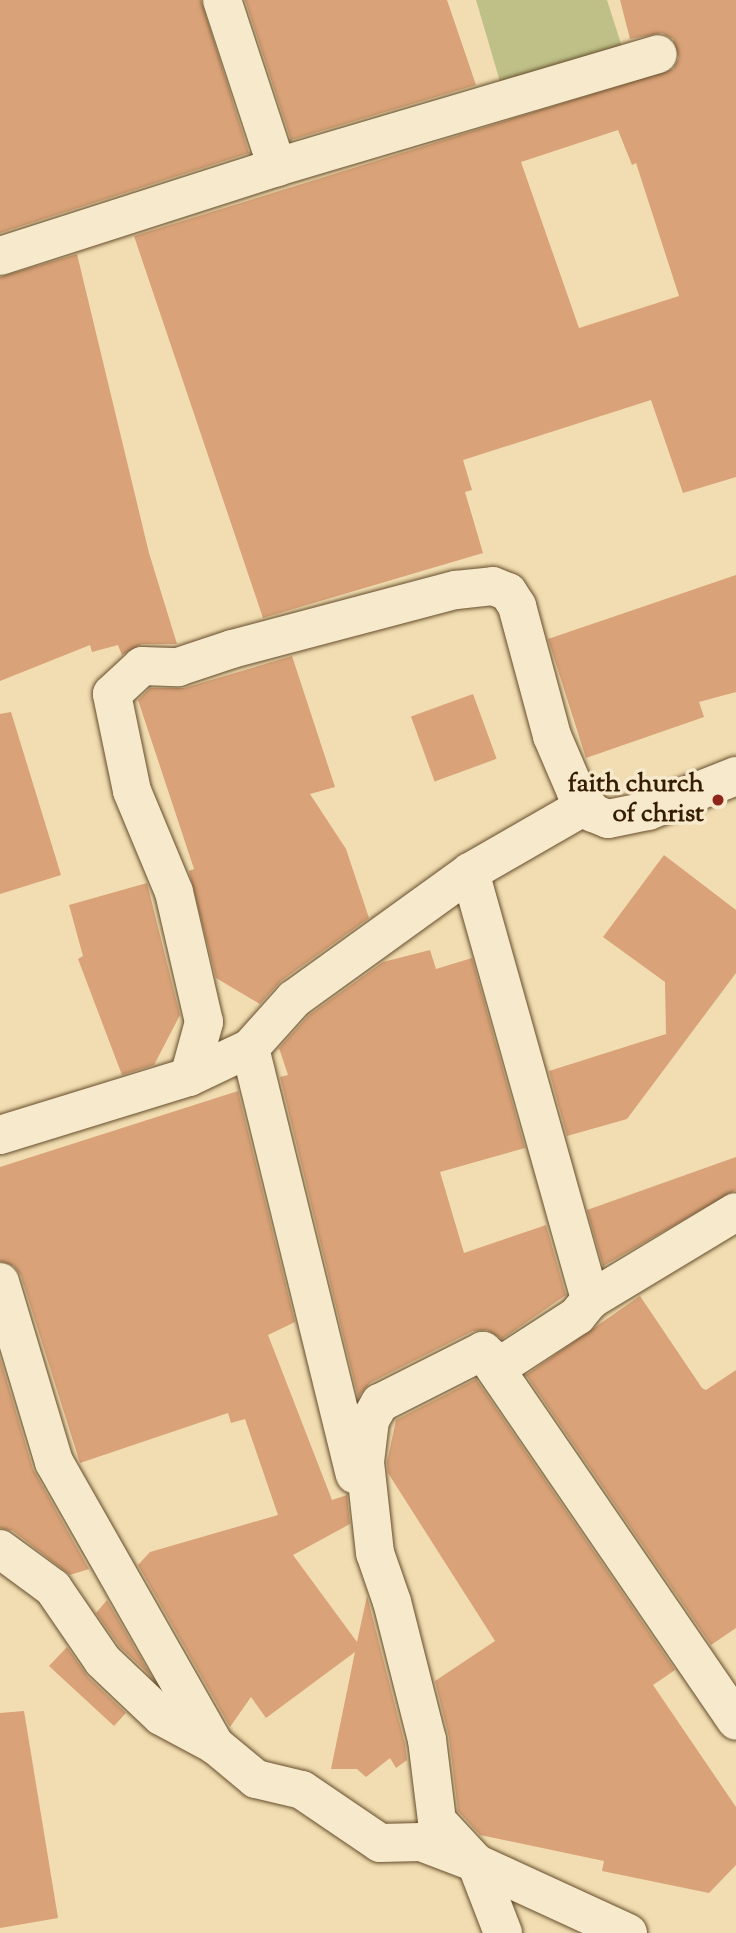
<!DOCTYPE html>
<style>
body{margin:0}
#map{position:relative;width:736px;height:1933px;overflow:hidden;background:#f1ddb1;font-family:"Sorts Mill Goudy",serif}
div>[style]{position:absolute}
.green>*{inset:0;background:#bec088}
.building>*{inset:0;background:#d9a278;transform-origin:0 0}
.roads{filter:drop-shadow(0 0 2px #664d2c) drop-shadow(0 0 2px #664d2c)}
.street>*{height:38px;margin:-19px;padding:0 19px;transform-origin:19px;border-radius:19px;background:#f6e9cc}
.secondary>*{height:38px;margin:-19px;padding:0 19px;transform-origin:19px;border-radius:19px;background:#f6e9cc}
.dots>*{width:19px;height:19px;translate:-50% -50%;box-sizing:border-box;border:4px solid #f6e9cc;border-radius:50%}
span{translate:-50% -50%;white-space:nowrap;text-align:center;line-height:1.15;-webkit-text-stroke:7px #f6e9cc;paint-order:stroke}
.poi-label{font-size:26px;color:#371d00;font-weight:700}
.right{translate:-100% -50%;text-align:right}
</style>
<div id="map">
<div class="green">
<div style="clip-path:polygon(476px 0,607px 0,623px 50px,501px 85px)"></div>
</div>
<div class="building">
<div style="clip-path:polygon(0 0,201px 0,249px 153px,0 233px)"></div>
<div style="clip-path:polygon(245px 0,447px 0,476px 85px,291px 140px)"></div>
<div style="clip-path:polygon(evenodd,620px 0,736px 0,736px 477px,683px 493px,651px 400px,463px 460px,472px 490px,465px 492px,483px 553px,263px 618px,134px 236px,673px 69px,679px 58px,673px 39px,662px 33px,630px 39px,620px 0,618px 130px,632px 165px,636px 163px,679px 296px,579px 328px,521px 162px,618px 130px)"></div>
<div style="clip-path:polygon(77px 254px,149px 553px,177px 644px,142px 644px,122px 655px,118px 645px,92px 652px,90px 645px,0 681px,0 277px)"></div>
<div style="clip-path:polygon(736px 575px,736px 692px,699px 702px,704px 717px,586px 758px,548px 639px)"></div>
<div style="clip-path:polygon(292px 656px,335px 787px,310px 794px,346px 849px,369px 918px,281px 981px,260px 1004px,216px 978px,189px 871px,194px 869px,138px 700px,150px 688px,184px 688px)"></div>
<div style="left:473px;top:694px;width:69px;height:66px;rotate:70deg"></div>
<div style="clip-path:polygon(11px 712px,61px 875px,0 894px,0 714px)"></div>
<div style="clip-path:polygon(664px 855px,736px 910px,736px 973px,627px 1119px,567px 1136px,549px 1071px,666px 1034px,665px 982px,603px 937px)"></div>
<div style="clip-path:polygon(147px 883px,180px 1015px,154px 1065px,122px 1075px,78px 959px,83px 956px,69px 905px)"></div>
<div style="clip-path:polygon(430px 950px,436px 969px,472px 958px,525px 1148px,440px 1172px,464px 1253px,546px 1225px,566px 1295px,502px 1339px,487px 1330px,473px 1331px,370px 1383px,358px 1397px,280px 1077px,288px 1075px,279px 1048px,309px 1015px,383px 962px)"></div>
<div style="clip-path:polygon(238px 1091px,295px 1322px,268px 1335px,332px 1500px,347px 1495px,350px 1524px,293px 1555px,357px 1642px,367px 1596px,405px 1744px,407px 1760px,396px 1768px,390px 1758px,366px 1777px,357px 1769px,331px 1769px,355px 1652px,266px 1718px,251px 1697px,230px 1727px,138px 1565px,150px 1552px,278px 1515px,245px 1419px,231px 1423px,228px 1413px,80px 1463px,21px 1276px,14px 1266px,0 1261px,0 1167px)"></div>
<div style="clip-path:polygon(736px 1157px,736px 1190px,603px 1266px,587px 1210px)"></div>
<div style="clip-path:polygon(640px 1296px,702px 1388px,706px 1390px,736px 1370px,736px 1628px,711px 1645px,526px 1375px)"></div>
<div style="clip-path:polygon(0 1358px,33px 1469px,89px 1569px,70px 1575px,13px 1531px,0 1528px)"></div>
<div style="clip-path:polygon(476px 1379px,675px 1670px,653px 1685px,736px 1807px,736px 1865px,709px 1893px,602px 1871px,604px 1861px,480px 1835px,458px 1811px,449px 1737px,435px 1681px,495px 1641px,388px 1473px,387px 1462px,396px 1420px)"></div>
<div style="clip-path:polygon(107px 1600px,151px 1676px,120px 1647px,96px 1613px)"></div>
<div style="clip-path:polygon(67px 1647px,88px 1677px,126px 1713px,114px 1726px,49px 1666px)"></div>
<div style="clip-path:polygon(24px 1711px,58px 1918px,0 1928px,0 1713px)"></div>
</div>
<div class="roads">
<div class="street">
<div style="left:222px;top:0;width:176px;rotate:71.8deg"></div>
<div style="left:0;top:256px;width:291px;rotate:-17.8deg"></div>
<div style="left:277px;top:167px;width:397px;rotate:-16.5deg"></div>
<div style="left:470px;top:872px;width:445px;rotate:74.3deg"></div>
<div style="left:250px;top:1048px;width:439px;rotate:76.2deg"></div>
<div style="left:189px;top:1077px;width:57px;rotate:-74.7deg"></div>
<div style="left:204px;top:1022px;width:133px;rotate:-103deg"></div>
<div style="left:174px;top:892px;width:109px;rotate:-112.6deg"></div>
<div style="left:132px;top:791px;width:99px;rotate:-101.7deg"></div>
<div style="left:112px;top:694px;width:41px;rotate:-43deg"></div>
<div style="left:142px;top:666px;width:36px;rotate:2deg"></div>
<div style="left:178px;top:667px;width:57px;rotate:-18.4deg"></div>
<div style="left:232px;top:649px;width:232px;rotate:-14.8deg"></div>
<div style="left:456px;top:590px;width:37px;rotate:-6deg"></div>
<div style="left:493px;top:586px;width:16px;rotate:22deg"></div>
<div style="left:508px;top:592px;width:17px;rotate:57deg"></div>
<div style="left:517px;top:606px;width:135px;rotate:74.9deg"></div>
<div style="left:552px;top:736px;width:61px;rotate:66.8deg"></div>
<div style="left:576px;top:792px;width:27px;rotate:51deg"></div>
<div style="left:593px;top:813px;width:16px;rotate:22deg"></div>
<div style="left:608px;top:819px;width:41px;rotate:-11.3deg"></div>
<div style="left:648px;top:811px;width:95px;rotate:-21.7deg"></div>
<div style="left:0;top:1135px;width:198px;rotate:-17.1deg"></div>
<div style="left:189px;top:1077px;width:68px;rotate:-25.4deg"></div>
<div style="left:250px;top:1048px;width:66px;rotate:-48.1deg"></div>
<div style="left:294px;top:999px;width:217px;rotate:-35.8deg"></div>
<div style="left:470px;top:872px;width:133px;rotate:-29.9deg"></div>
<div style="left:0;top:1282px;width:188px;rotate:73.3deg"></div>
<div style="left:54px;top:1462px;width:326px;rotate:60.4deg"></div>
<div style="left:483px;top:1351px;width:448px;rotate:55.6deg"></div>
<div style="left:628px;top:1933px;width:167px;rotate:-155.3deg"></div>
<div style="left:476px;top:1863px;width:57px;rotate:-132.9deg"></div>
<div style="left:437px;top:1821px;width:82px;rotate:-97deg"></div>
<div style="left:427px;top:1740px;width:142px;rotate:-104.2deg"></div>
<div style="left:392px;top:1602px;width:52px;rotate:-109.1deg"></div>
<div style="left:375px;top:1553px;width:92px;rotate:-96.3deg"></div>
<div style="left:365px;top:1462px;width:42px;rotate:-83.2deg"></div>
<div style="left:370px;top:1420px;width:20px;rotate:-60deg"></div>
<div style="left:380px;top:1403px;width:115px;rotate:-26.8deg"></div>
<div style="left:483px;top:1351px;width:23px;rotate:41deg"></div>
<div style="left:500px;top:1366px;width:92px;rotate:-33deg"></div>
<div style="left:577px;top:1316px;width:21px;rotate:-51deg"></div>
<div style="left:590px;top:1300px;width:170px;rotate:-31.1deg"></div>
</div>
<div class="secondary">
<div style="left:0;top:1549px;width:66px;rotate:36.3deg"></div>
<div style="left:53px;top:1588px;width:88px;rotate:55.6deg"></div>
<div style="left:103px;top:1661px;width:80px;rotate:43.5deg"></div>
<div style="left:161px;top:1716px;width:61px;rotate:28.2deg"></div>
<div style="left:215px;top:1745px;width:53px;rotate:39.7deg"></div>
<div style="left:256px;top:1779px;width:47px;rotate:13.4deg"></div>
<div style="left:302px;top:1790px;width:94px;rotate:34.2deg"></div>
<div style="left:380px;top:1843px;width:41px;rotate:-1.4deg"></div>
<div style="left:421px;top:1842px;width:59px;rotate:20.9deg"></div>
<div style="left:476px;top:1863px;width:75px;rotate:68.9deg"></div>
</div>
</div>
<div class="dots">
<div style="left:718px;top:800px;background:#8f2418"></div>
</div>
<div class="poi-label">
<span class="right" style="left:704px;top:800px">faith church<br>of christ</span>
</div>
</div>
